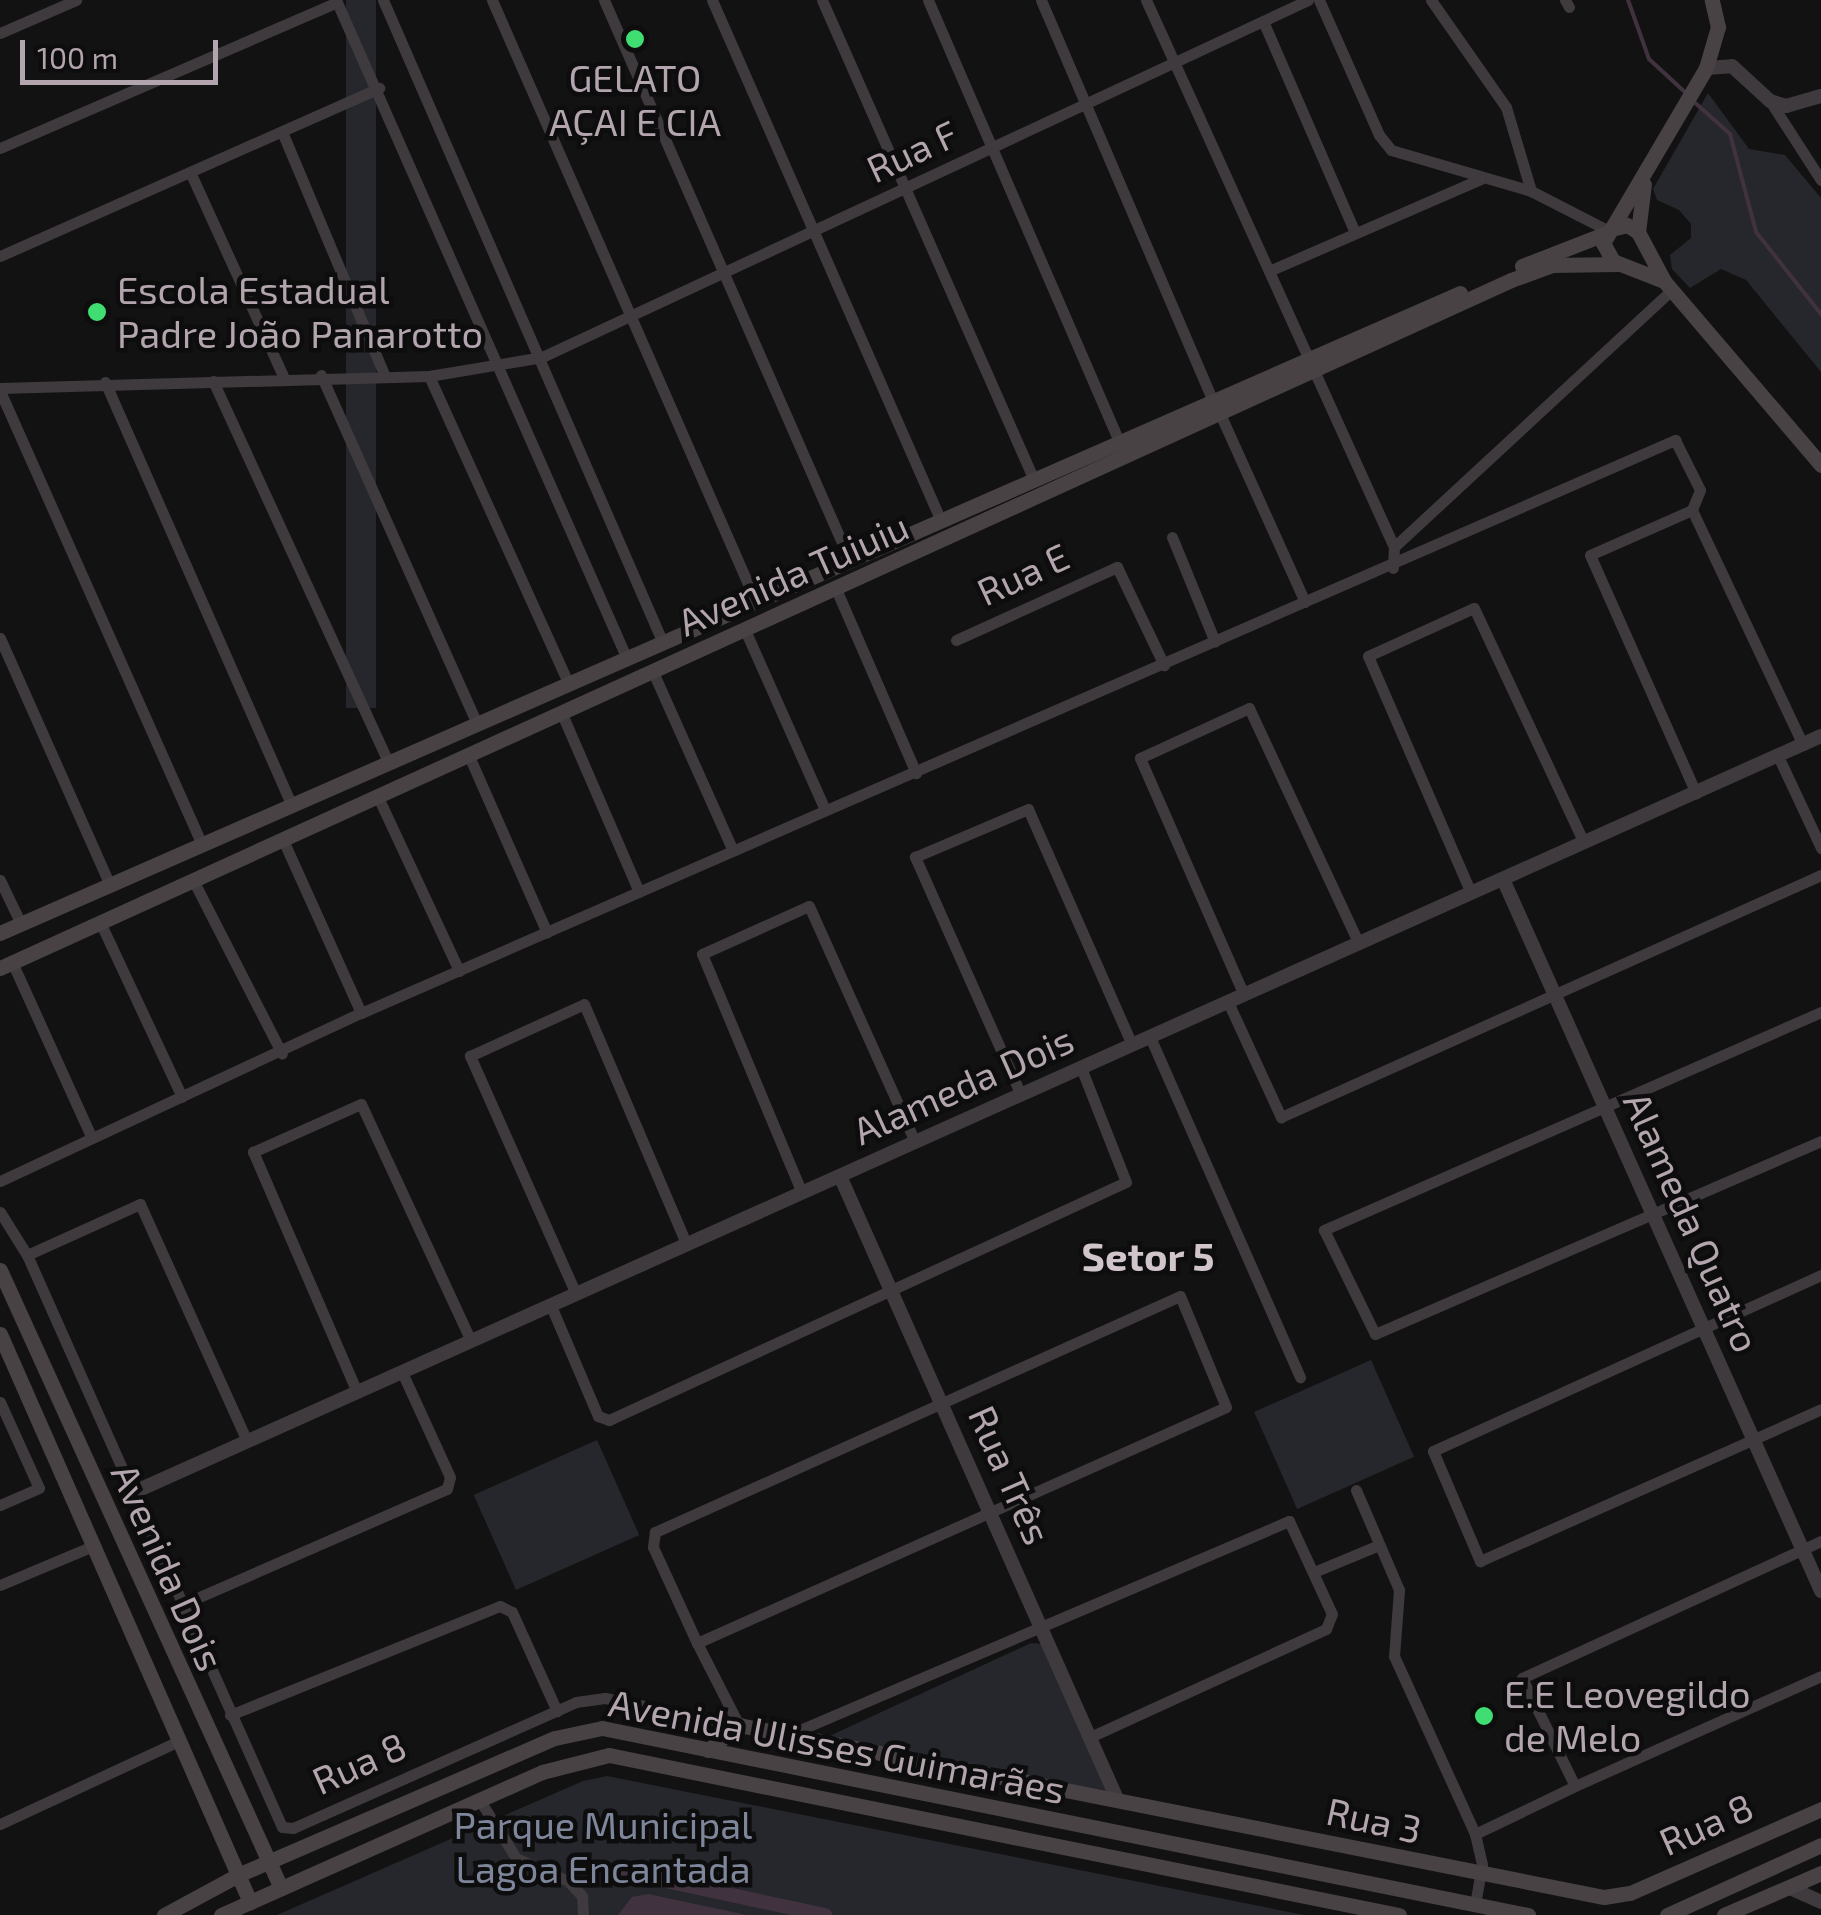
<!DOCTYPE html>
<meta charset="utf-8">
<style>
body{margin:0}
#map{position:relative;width:1821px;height:1915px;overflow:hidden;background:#131212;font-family:"Exo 2",sans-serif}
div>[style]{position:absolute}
.green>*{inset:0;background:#25272d;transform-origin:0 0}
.water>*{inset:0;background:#41323f}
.stream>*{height:4px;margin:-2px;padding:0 2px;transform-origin:2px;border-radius:2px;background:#41323f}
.canal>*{height:14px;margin:-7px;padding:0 7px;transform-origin:7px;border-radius:7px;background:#41323f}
.minor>*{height:11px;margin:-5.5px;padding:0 5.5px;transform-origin:5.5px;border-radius:5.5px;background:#3f3a3d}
.tertiary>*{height:14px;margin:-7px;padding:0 7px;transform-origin:7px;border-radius:7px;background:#3f3a3d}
.secondary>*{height:15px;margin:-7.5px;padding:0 7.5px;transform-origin:7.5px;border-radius:7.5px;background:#484245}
.dots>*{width:28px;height:28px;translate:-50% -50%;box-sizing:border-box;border:5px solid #0e0d0d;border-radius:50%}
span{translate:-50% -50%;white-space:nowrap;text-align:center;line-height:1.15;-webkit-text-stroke:9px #0e0d0d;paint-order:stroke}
.poi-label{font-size:38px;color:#b2a5ae}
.left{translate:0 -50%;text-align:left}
.street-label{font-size:38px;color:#b2a5ae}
.park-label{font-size:38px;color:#7e869b}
.neighbourhood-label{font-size:40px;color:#cfc5cb;font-weight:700}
.scale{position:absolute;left:20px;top:40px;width:198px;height:45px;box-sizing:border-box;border:5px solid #b2a5ae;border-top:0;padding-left:12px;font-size:30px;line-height:35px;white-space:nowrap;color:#b2a5ae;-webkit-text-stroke:8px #0e0d0d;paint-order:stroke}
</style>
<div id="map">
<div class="green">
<div style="left:346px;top:0;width:30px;height:708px"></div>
<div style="clip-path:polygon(1708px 93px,1749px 149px,1785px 155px,1821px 198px,1821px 372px,1746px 280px,1721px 269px,1690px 288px,1672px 269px,1670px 255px,1691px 238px,1691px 224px,1679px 210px,1657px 200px,1653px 189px)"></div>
<div style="left:1371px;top:1360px;width:106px;height:128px;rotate:66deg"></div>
<div style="left:597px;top:1440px;width:104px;height:135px;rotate:66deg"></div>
<div style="clip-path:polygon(1031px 1643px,1043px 1644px,1108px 1791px,825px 1738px)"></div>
<div style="clip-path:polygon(607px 1776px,990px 1852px,1304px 1915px,277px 1915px,583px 1781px)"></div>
</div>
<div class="water">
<div style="clip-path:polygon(648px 1894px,747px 1915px,618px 1915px,632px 1897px)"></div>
</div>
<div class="stream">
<div style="left:1628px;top:0;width:63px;rotate:70.4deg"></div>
<div style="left:1649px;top:59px;width:52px;rotate:42.6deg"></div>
<div style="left:1693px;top:101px;width:50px;rotate:41.7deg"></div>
<div style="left:1730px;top:134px;width:101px;rotate:75.1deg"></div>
<div style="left:1756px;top:232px;width:105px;rotate:51.6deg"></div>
</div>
<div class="canal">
<div style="left:624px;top:1872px;width:206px;rotate:12.1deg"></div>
</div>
<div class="minor">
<div style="left:336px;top:0;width:720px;rotate:66.17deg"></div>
<div style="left:383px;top:0;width:701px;rotate:66.47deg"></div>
<div style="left:492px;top:0;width:657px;rotate:66.32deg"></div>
<div style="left:604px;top:0;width:613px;rotate:66.32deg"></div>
<div style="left:712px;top:0;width:569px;rotate:66.27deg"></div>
<div style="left:822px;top:0;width:525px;rotate:66.17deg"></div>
<div style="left:928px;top:0;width:486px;rotate:66.6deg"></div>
<div style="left:1041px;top:0;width:437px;rotate:66.8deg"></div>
<div style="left:1146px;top:0;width:601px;rotate:65.61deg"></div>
<div style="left:1394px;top:547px;width:21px;rotate:93deg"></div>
<div style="left:1319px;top:0;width:148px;rotate:66deg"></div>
<div style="left:1379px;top:135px;width:19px;rotate:51deg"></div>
<div style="left:1391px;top:150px;width:146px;rotate:16.3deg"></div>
<div style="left:1531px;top:191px;width:88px;rotate:27.1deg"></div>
<div style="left:1431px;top:0;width:131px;rotate:55deg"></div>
<div style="left:1506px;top:107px;width:88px;rotate:73.4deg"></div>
<div style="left:1565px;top:0;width:8px;rotate:60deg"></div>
<div style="left:1263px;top:21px;width:231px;rotate:66.5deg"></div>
<div style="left:0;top:33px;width:83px;rotate:-23.5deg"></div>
<div style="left:1770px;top:101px;width:94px;rotate:57.2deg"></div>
<div style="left:283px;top:134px;width:260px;rotate:67.2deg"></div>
<div style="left:0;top:148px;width:367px;rotate:-23.4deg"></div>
<div style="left:191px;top:174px;width:224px;rotate:65.5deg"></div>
<div style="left:0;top:256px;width:415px;rotate:-23.9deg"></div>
<div style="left:1269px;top:271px;width:231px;rotate:-23.5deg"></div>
<div style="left:321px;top:375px;width:382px;rotate:65.9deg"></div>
<div style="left:429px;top:376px;width:338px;rotate:65.6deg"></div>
<div style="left:213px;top:381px;width:421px;rotate:65.3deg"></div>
<div style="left:105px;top:382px;width:462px;rotate:66.2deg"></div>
<div style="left:0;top:388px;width:429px;rotate:-1.6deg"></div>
<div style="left:429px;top:376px;width:115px;rotate:-9.5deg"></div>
<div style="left:542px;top:357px;width:845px;rotate:-24.99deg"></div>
<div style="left:0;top:391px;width:497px;rotate:66deg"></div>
<div style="left:1221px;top:416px;width:204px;rotate:65.7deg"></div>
<div style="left:1692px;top:510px;width:260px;rotate:64.7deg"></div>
<div style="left:1172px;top:537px;width:113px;rotate:67.7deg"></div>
<div style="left:1394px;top:547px;width:379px;rotate:-42.8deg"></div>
<div style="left:836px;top:589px;width:201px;rotate:66.5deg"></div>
<div style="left:745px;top:630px;width:197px;rotate:66deg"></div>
<div style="left:0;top:638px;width:270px;rotate:66deg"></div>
<div style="left:956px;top:640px;width:177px;rotate:-24.4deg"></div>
<div style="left:1117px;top:567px;width:109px;rotate:64.4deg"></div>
<div style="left:653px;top:672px;width:194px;rotate:65.9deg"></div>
<div style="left:562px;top:714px;width:194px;rotate:66.6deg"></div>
<div style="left:469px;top:756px;width:193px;rotate:66.2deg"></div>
<div style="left:1778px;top:756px;width:102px;rotate:64.9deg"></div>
<div style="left:378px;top:797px;width:192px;rotate:65deg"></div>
<div style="left:283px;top:840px;width:190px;rotate:65.7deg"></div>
<div style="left:0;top:880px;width:49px;rotate:64.5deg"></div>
<div style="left:193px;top:880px;width:195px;rotate:62.9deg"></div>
<div style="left:1471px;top:893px;width:258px;rotate:-113.5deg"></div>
<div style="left:1368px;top:656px;width:116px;rotate:-24.4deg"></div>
<div style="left:1474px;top:608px;width:259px;rotate:64.9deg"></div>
<div style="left:100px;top:922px;width:193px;rotate:64.9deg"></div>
<div style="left:12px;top:962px;width:191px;rotate:65.6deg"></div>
<div style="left:1244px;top:995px;width:259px;rotate:-113.7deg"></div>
<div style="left:1140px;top:758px;width:120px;rotate:-24.6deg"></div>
<div style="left:1249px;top:708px;width:260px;rotate:65deg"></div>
<div style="left:1228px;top:1002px;width:127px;rotate:65.3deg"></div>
<div style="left:1281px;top:1117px;width:592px;rotate:-24.14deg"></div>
<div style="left:1821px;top:1012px;width:543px;rotate:156.32deg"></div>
<div style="left:1324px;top:1230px;width:116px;rotate:63.9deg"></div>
<div style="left:1375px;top:1334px;width:486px;rotate:-23.4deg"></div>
<div style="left:1150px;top:1037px;width:372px;rotate:66.2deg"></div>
<div style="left:1021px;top:1095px;width:261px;rotate:-114deg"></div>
<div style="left:915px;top:857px;width:123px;rotate:-23deg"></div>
<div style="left:1028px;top:809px;width:258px;rotate:66.2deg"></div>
<div style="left:0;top:1181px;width:398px;rotate:-25deg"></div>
<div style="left:361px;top:1013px;width:1434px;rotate:-23.56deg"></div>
<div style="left:1675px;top:440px;width:56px;rotate:63.4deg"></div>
<div style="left:1700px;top:490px;width:22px;rotate:112deg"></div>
<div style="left:1692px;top:510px;width:111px;rotate:156.2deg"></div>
<div style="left:1590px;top:555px;width:261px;rotate:66deg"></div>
<div style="left:802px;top:1193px;width:259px;rotate:-112.7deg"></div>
<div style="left:702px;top:954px;width:117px;rotate:-24.2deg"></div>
<div style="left:809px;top:906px;width:259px;rotate:65.8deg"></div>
<div style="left:0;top:1212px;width:51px;rotate:57.9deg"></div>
<div style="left:27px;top:1255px;width:626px;rotate:65.97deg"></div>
<div style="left:282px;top:1827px;width:11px;rotate:5deg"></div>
<div style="left:293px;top:1828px;width:310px;rotate:-24deg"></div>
<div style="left:576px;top:1702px;width:29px;rotate:-8deg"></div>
<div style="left:605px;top:1698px;width:137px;rotate:11.4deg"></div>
<div style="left:27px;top:1255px;width:124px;rotate:-24.3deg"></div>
<div style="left:140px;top:1204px;width:260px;rotate:65.7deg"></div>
<div style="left:1821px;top:1275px;width:426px;rotate:155.6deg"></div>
<div style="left:1433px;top:1451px;width:120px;rotate:66.9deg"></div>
<div style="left:1480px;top:1561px;width:373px;rotate:-24deg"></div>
<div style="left:576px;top:1294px;width:261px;rotate:-114deg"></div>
<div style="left:470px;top:1056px;width:125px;rotate:-24.5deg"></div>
<div style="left:584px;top:1004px;width:262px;rotate:66.9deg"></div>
<div style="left:551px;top:1306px;width:120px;rotate:66.9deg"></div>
<div style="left:598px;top:1416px;width:12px;rotate:20deg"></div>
<div style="left:609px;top:1420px;width:569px;rotate:-24.72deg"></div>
<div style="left:1126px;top:1182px;width:123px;rotate:-111.5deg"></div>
<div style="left:357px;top:1392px;width:262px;rotate:-113.4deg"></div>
<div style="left:253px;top:1152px;width:118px;rotate:-24deg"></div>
<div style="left:361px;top:1104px;width:261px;rotate:65.1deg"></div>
<div style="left:0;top:1402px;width:94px;rotate:65.6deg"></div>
<div style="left:39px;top:1488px;width:43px;rotate:156.4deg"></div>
<div style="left:1356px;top:1490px;width:109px;rotate:66.7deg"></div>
<div style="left:1399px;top:1590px;width:66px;rotate:94.3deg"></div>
<div style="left:1394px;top:1656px;width:196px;rotate:65.5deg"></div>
<div style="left:1475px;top:1834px;width:31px;rotate:77deg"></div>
<div style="left:1482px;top:1864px;width:42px;rotate:99.7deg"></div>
<div style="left:1821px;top:1541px;width:329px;rotate:155.4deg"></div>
<div style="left:1522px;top:1678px;width:120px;rotate:63.9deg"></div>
<div style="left:1575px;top:1786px;width:269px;rotate:-24.1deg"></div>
<div style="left:1314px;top:1572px;width:70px;rotate:-22.6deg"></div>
<div style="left:0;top:1585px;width:101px;rotate:-22.8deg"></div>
<div style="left:181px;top:1605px;width:290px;rotate:-23.6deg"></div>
<div style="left:447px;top:1489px;width:12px;rotate:-76deg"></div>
<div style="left:450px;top:1477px;width:115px;rotate:-114.6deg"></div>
<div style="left:697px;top:1643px;width:579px;rotate:-24.04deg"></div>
<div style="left:1226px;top:1407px;width:120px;rotate:-112.5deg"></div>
<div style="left:1180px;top:1296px;width:576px;rotate:155.79deg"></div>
<div style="left:655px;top:1532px;width:15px;rotate:98deg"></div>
<div style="left:653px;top:1547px;width:106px;rotate:65.4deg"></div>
<div style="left:697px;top:1643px;width:92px;rotate:62.9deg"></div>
<div style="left:230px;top:1715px;width:291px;rotate:-22deg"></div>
<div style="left:500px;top:1606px;width:13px;rotate:27deg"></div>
<div style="left:512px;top:1612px;width:109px;rotate:65.6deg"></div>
<div style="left:788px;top:1735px;width:545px;rotate:-23.13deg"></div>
<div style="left:1289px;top:1521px;width:102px;rotate:65.2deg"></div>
<div style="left:1332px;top:1614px;width:16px;rotate:112deg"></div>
<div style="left:1326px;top:1629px;width:260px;rotate:155.4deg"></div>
<div style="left:479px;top:1799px;width:70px;rotate:57.9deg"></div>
<div style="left:516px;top:1858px;width:57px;rotate:23.9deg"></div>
<div style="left:568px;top:1881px;width:21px;rotate:47deg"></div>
<div style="left:582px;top:1896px;width:19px;rotate:87deg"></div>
<div style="left:0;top:1824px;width:197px;rotate:-24.9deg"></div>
<div style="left:1475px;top:1834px;width:111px;rotate:-25.6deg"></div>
</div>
<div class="tertiary">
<div style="left:1706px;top:68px;width:26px;rotate:-4deg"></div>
<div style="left:1732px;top:66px;width:52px;rotate:42.6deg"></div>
<div style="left:1770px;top:101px;width:17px;rotate:17deg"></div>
<div style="left:1786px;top:106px;width:36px;rotate:-16deg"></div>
<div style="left:1503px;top:879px;width:780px;rotate:65.93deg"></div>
<div style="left:840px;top:1176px;width:684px;rotate:66.02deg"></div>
<div style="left:132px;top:1493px;width:1851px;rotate:-24.14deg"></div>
<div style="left:1790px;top:1888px;width:34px;rotate:24deg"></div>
</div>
<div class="secondary">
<div style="left:1611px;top:229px;width:16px;rotate:-14deg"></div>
<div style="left:1627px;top:225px;width:13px;rotate:32deg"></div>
<div style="left:1638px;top:232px;width:55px;rotate:62deg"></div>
<div style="left:1664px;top:281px;width:242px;rotate:49.5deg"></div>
<div style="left:1638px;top:232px;width:48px;rotate:-82.9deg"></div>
<div style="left:1522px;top:266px;width:91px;rotate:-21.2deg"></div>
<div style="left:1664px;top:281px;width:55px;rotate:-158.6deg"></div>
<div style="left:1613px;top:261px;width:21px;rotate:-119deg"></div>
<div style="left:1603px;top:243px;width:203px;rotate:-59.5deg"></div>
<div style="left:1706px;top:68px;width:43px;rotate:-73.7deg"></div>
<div style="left:1718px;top:27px;width:28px;rotate:-103deg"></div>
<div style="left:0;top:933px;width:1594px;rotate:-23.67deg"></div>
<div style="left:0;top:968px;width:1660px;rotate:-24.48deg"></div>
<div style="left:1511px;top:280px;width:44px;rotate:-20.1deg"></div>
<div style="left:1552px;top:265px;width:65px;rotate:-0.9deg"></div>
<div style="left:0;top:1270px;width:679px;rotate:65.55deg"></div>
<div style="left:0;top:1334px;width:621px;rotate:66.24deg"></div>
<div style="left:708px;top:1750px;width:40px;rotate:-39deg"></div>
<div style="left:739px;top:1725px;width:882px;rotate:11.25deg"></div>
<div style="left:1604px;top:1897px;width:26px;rotate:-9deg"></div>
<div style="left:1630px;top:1893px;width:209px;rotate:-23.7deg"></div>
<div style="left:164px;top:1915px;width:84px;rotate:-28.4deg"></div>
<div style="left:238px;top:1875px;width:345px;rotate:-23.4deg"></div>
<div style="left:555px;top:1738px;width:48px;rotate:-12deg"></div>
<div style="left:602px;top:1728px;width:945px;rotate:11.42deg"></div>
<div style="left:221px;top:1915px;width:351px;rotate:-24deg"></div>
<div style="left:542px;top:1772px;width:69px;rotate:-14.2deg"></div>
<div style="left:609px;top:1755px;width:806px;rotate:11.45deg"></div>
<div style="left:1667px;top:1915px;width:169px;rotate:-24.4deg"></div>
<div style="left:1724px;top:1915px;width:106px;rotate:-23.4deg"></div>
</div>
<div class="dots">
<div style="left:635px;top:39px;background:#40dd73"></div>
<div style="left:97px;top:312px;background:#40dd73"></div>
<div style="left:1484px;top:1716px;background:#40dd73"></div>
</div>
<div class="poi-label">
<span style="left:635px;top:100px">GELATO<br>AÇAI E CIA</span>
<span class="left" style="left:117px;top:312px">Escola Estadual<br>Padre João Panarotto</span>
<span class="left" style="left:1504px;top:1716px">E.E Leovegildo<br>de Melo</span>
</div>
<div class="street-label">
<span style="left:912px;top:151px;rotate:-25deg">Rua F</span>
<span style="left:793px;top:574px;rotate:-24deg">Avenida Tuiuiu</span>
<span style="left:1023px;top:574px;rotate:-25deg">Rua E</span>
<span style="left:963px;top:1085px;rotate:-24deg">Alameda Dois</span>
<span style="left:1692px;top:1222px;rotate:66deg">Alameda Quatro</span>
<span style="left:1010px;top:1475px;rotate:66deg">Rua Três</span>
<span style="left:168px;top:1567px;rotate:66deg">Avenida Dois</span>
<span style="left:837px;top:1746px;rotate:11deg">Avenida Ulisses Guimarães</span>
<span style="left:359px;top:1763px;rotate:-24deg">Rua 8</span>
<span style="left:1374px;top:1820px;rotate:12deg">Rua 3</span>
<span style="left:1706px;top:1824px;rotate:-24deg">Rua 8</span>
</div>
<div class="park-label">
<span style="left:603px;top:1847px">Parque Municipal<br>Lagoa Encantada</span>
</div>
<div class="neighbourhood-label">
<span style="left:1148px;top:1255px">Setor 5</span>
</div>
<div class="scale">100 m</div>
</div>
